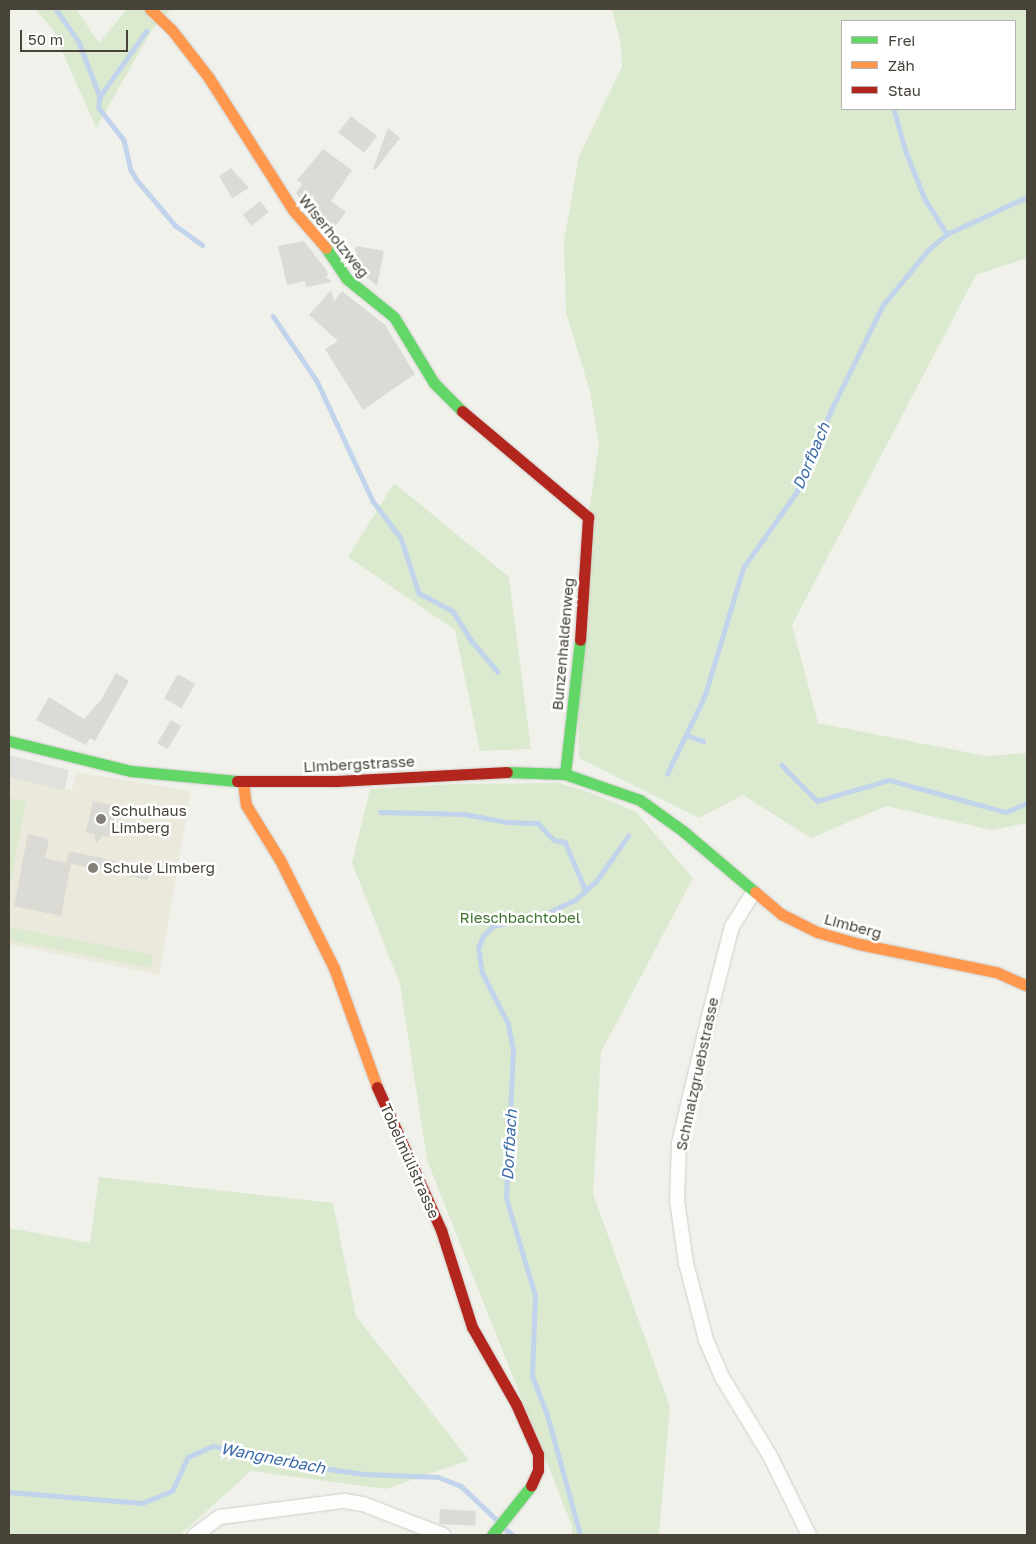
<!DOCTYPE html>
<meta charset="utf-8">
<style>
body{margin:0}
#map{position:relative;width:1036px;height:1544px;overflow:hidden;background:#f1f1ec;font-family:"Golos Text",sans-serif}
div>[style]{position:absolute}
.education>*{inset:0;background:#ebe9dc}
.green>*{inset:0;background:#dbe9cf;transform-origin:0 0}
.parking>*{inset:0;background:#e0e0dc;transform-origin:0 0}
.stream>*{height:4.5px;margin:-2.25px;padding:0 2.25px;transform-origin:2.25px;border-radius:2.25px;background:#c1d4eb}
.building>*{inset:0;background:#dbdad4;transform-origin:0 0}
.roads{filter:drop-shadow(0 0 1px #cfceca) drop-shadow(0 0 1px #cfceca)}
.street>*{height:14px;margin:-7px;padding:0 7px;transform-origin:7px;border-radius:7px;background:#fdfdfc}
.fast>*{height:11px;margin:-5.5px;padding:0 5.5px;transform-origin:5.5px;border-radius:5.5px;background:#63d668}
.slow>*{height:11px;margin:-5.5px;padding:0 5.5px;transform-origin:5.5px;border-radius:5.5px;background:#ff974d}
.jam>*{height:11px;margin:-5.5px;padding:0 5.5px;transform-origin:5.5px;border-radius:5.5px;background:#b3261e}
.dots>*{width:14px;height:14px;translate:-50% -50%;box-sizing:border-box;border:2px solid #fff;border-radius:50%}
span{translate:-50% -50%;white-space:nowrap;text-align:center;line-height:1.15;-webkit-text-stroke:5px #fff;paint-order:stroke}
.street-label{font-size:15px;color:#474339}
.poi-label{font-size:15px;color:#474339}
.left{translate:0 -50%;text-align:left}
.park-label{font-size:15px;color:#417331}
.water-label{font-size:16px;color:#3c6ba8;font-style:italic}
.frame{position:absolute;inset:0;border:10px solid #474339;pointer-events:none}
.legend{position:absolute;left:841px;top:20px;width:175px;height:90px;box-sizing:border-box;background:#fff;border:1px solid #b5b4b0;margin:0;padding:6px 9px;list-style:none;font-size:15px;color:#474339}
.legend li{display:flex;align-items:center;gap:10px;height:25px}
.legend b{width:25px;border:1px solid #b5b4b0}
.scale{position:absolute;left:20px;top:30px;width:108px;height:22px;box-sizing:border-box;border:2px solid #474339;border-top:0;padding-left:6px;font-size:15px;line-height:18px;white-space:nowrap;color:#474339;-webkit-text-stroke:4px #fff;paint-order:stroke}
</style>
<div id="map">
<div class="education">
<div style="clip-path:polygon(76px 772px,191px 791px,159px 975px,9px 944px,9px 774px,72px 790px)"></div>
</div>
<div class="green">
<div style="clip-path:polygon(35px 9px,76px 9px,99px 43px,127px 9px,171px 9px,153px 28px,96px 128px,52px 28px)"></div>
<div style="clip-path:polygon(evenodd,612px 9px,1027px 9px,1027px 258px,976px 275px,792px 625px,818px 723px,986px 756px,1027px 753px,1027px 823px,992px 830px,886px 806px,811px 838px,743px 795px,699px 818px,579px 758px,577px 676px,588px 517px,599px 445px,590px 391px,566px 313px,564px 241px,579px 156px,622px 67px,621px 45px,612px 9px,842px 21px,1015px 21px,1015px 109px,842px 109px,842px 21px)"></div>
<div style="clip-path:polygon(394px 483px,509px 577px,531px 749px,480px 751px,455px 630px,348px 557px)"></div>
<div style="clip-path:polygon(559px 783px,591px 793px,636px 812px,693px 878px,601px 1052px,593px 1194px,670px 1407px,659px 1535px,572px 1535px,572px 1526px,427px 1160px,400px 984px,352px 863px,370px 789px,454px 784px)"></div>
<div style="clip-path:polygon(9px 798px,26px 802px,9px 892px)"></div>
<div style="left:9px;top:927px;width:147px;height:13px;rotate:11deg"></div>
<div style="clip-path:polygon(99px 1177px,333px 1203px,356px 1316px,469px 1460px,386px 1489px,251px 1471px,180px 1535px,9px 1535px,9px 1228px,90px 1243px)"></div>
</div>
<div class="parking">
<div style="left:9px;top:755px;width:62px;height:21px;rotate:14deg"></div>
</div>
<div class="stream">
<div style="left:56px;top:9px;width:40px;rotate:55.1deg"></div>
<div style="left:79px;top:42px;width:59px;rotate:69.1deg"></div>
<div style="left:147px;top:31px;width:81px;rotate:125.5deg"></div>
<div style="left:100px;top:97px;width:11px;rotate:95deg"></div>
<div style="left:99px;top:108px;width:41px;rotate:52deg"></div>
<div style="left:124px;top:140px;width:31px;rotate:77deg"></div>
<div style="left:131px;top:170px;width:12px;rotate:59deg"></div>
<div style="left:137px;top:180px;width:59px;rotate:49.8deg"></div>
<div style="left:175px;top:225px;width:34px;rotate:36deg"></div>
<div style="left:894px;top:109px;width:45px;rotate:74.4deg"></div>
<div style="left:906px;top:152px;width:51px;rotate:68deg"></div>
<div style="left:925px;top:199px;width:41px;rotate:57.8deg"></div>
<div style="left:273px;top:316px;width:78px;rotate:55.9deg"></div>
<div style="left:317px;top:381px;width:132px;rotate:65deg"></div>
<div style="left:373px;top:501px;width:46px;rotate:52.9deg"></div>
<div style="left:401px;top:538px;width:58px;rotate:71.9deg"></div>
<div style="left:419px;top:593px;width:38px;rotate:28deg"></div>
<div style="left:453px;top:611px;width:36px;rotate:58deg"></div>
<div style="left:472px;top:641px;width:40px;rotate:50deg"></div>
<div style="left:688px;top:736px;width:16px;rotate:18deg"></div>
<div style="left:782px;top:765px;width:50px;rotate:45.8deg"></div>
<div style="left:817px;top:801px;width:75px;rotate:-16.3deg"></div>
<div style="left:889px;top:780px;width:121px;rotate:15.3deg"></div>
<div style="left:1006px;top:812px;width:23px;rotate:-23deg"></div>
<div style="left:667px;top:774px;width:88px;rotate:-64.3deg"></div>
<div style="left:705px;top:695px;width:133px;rotate:-73.3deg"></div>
<div style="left:743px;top:568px;width:92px;rotate:-54.8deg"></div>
<div style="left:796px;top:493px;width:90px;rotate:-67.1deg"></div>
<div style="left:831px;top:410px;width:117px;rotate:-63.7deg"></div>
<div style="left:883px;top:305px;width:72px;rotate:-50.6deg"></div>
<div style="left:929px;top:249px;width:23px;rotate:-40deg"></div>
<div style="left:947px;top:234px;width:88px;rotate:-24.8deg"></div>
<div style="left:380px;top:812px;width:85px;rotate:1.3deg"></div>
<div style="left:465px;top:814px;width:42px;rotate:11deg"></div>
<div style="left:506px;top:822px;width:32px;rotate:2deg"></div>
<div style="left:538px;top:823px;width:23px;rotate:47deg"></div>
<div style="left:554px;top:840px;width:11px;rotate:10deg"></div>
<div style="left:565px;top:842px;width:53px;rotate:66.8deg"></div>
<div style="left:9px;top:1492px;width:133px;rotate:4.7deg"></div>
<div style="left:142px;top:1503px;width:32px;rotate:-22deg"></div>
<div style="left:172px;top:1491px;width:38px;rotate:-65deg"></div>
<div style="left:188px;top:1457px;width:27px;rotate:-24deg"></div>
<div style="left:213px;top:1446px;width:82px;rotate:12.7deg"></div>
<div style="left:293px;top:1464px;width:72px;rotate:8deg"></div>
<div style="left:364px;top:1474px;width:74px;rotate:2.3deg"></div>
<div style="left:438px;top:1477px;width:25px;rotate:21deg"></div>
<div style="left:461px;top:1486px;width:50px;rotate:43.4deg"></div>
<div style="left:504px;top:1528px;width:11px;rotate:38deg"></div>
<div style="left:580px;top:1535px;width:124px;rotate:-105.4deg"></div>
<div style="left:547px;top:1415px;width:42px;rotate:-111deg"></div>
<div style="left:532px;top:1376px;width:80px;rotate:-87.9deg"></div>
<div style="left:535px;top:1296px;width:102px;rotate:-106.5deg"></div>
<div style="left:506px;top:1198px;width:148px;rotate:-87.3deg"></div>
<div style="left:513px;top:1050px;width:26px;rotate:-101deg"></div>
<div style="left:508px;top:1024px;width:57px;rotate:-117deg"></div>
<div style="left:482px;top:973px;width:25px;rotate:-99deg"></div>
<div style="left:478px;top:948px;width:13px;rotate:-67deg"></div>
<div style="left:483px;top:936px;width:14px;rotate:-45deg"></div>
<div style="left:493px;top:926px;width:53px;rotate:-13deg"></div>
<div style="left:545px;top:914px;width:33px;rotate:-25deg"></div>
<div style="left:575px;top:900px;width:30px;rotate:-42deg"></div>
<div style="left:597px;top:880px;width:54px;rotate:-54.8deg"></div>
</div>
<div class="building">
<div style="left:351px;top:116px;width:33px;height:21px;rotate:38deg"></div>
<div style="clip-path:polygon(388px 128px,400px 138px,375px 170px,373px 169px)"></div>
<div style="clip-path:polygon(323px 149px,352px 170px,331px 201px,346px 212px,333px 229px,312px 214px,296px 193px,302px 184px,297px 180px)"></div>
<div style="clip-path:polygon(231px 168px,249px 188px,232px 198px,219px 176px)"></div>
<div style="left:260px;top:201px;width:14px;height:22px;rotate:51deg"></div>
<div style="clip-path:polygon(304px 241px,327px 271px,328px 276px,325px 276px,332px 282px,306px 287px,305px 281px,287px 285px,278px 246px)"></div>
<div style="clip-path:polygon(356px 246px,384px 251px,377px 286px,352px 265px)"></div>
<div style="clip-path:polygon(331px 290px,334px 301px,342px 291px,385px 325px,415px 374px,363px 410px,325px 349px,338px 341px,309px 315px)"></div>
<div style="clip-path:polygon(116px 673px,129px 681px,95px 741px,90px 738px,86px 745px,36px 720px,49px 697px,84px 719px,101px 700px)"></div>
<div style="left:178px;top:674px;width:20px;height:28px;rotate:30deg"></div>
<div style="left:171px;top:720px;width:12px;height:27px;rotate:31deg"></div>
<div style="clip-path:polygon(93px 801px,117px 806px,110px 837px,103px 836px,96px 843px,94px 834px,86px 832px)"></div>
<div style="clip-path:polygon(28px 834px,49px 839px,45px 858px,71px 864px,61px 916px,14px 906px)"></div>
<div style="left:69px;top:851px;width:83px;height:12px;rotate:12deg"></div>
<div style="left:440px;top:1509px;width:36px;height:15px;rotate:3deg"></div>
</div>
<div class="roads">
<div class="street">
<div style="left:753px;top:893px;width:39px;rotate:122deg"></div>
<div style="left:732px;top:926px;width:93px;rotate:104.3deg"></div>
<div style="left:709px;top:1016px;width:130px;rotate:103.3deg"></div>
<div style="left:679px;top:1143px;width:57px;rotate:92deg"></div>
<div style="left:677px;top:1200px;width:64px;rotate:81.9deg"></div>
<div style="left:686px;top:1263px;width:80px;rotate:75.4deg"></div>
<div style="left:706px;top:1340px;width:40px;rotate:66.6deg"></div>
<div style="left:722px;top:1377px;width:92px;rotate:58.7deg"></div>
<div style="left:770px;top:1456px;width:88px;rotate:63.7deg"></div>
<div style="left:195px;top:1535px;width:31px;rotate:-36deg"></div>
<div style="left:220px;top:1517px;width:125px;rotate:-7.4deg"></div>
<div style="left:344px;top:1501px;width:19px;rotate:9deg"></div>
<div style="left:363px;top:1504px;width:86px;rotate:21.2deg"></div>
</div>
<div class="fast">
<div style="left:326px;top:248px;width:37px;rotate:56deg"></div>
<div style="left:347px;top:279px;width:60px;rotate:39deg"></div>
<div style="left:394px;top:317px;width:77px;rotate:58.8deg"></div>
<div style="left:434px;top:383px;width:40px;rotate:45deg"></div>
<div style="left:9px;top:741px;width:126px;rotate:13.8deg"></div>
<div style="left:131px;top:771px;width:106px;rotate:5.4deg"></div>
<div style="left:507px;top:772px;width:58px;rotate:2deg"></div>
<div style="left:565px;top:774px;width:79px;rotate:19.1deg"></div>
<div style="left:640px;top:800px;width:53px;rotate:35.8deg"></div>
<div style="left:683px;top:831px;width:94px;rotate:40.3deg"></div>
<div style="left:565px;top:774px;width:135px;rotate:-83.6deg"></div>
<div style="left:492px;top:1535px;width:63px;rotate:-51.5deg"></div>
</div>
<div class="slow">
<div style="left:150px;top:9px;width:29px;rotate:44deg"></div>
<div style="left:171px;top:29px;width:62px;rotate:52.2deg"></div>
<div style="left:209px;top:78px;width:156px;rotate:57.5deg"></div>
<div style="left:293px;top:210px;width:50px;rotate:49deg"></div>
<div style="left:243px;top:782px;width:23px;rotate:83deg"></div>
<div style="left:246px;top:805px;width:65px;rotate:58.3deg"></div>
<div style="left:280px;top:860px;width:121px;rotate:63.4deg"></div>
<div style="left:334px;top:968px;width:127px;rotate:70.1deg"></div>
<div style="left:755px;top:892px;width:34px;rotate:40deg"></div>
<div style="left:781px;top:914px;width:40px;rotate:26.6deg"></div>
<div style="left:817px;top:932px;width:44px;rotate:15.9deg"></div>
<div style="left:859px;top:944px;width:140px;rotate:11.6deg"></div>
<div style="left:996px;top:972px;width:34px;rotate:24deg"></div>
</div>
<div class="jam">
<div style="left:462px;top:411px;width:165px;rotate:40.1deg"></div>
<div style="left:588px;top:517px;width:123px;rotate:93.7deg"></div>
<div style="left:237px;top:781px;width:100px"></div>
<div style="left:337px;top:781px;width:170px;rotate:-3deg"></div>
<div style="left:377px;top:1087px;width:157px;rotate:65.9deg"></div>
<div style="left:441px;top:1230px;width:102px;rotate:72.3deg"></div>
<div style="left:472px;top:1327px;width:89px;rotate:60.3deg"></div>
<div style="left:516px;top:1404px;width:55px;rotate:66.3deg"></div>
<div style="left:538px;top:1454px;width:16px;rotate:90deg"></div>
<div style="left:538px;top:1470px;width:17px;rotate:114deg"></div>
</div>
</div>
<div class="dots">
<div style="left:101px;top:819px;background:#828078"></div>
<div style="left:93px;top:868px;background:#828078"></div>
</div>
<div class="street-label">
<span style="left:334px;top:236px;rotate:51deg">Wiserholzweg</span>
<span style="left:563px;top:644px;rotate:-85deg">Bunzenhaldenweg</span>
<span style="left:359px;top:764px;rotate:-3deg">Limbergstrasse</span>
<span style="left:853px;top:926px;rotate:15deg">Limberg</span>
<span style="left:697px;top:1074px;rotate:-78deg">Schmalzgruebstrasse</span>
<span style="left:410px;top:1161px;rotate:66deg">Tobelmülistrasse</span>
</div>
<div class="poi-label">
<span class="left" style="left:111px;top:819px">Schulhaus<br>Limberg</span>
<span class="left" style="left:103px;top:868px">Schule Limberg</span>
</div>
<div class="park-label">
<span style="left:520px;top:918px">Rieschbachtobel</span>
</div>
<div class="water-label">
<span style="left:811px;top:456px;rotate:-67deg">Dorfbach</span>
<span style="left:509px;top:1145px;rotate:-87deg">Dorfbach</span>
<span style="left:273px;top:1458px;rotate:11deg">Wangnerbach</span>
</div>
<div class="frame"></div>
<ul class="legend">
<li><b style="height:6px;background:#63d668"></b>Frei</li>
<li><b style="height:6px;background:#ff974d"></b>Zäh</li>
<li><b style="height:6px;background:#b3261e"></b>Stau</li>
</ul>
<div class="scale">50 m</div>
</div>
